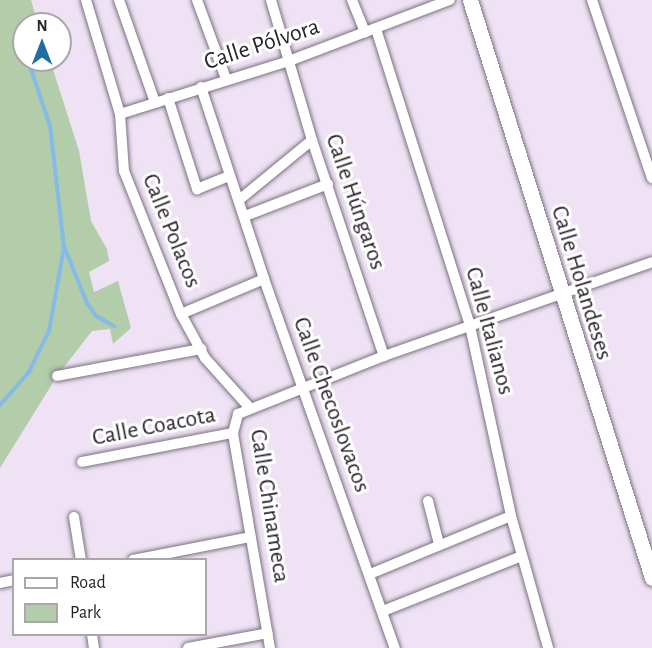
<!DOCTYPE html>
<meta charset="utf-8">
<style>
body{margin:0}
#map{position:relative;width:652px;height:648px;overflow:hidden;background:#eee2f4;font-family:"Alegreya Sans",sans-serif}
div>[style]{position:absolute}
.green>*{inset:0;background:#b3cca9}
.stream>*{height:4px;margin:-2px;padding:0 2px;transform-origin:2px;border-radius:2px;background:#84bce7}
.roads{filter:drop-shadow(0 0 2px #7c7181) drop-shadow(0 0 2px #7c7181)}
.street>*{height:10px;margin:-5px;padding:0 5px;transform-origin:5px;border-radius:5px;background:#fff}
.secondary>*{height:15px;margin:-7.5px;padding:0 7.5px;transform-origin:7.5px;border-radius:7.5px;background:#fff}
span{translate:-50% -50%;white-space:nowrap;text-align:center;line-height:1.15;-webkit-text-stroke:6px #fff;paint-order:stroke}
.street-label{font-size:24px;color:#28232a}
.legend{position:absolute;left:12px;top:558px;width:195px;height:78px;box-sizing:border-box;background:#fff;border:2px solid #a9a7aa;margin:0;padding:8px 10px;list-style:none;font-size:18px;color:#28232a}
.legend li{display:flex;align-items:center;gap:12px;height:30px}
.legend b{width:30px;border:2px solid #a9a7aa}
.north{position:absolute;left:12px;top:12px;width:60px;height:60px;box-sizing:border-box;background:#fff;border:2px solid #a9a7aa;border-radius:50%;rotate:0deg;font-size:16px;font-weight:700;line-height:24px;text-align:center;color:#28232a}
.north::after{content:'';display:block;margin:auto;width:21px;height:27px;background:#206ea0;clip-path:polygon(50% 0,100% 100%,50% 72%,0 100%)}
</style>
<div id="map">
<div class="green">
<div style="clip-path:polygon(0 0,31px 0,38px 24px,24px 24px,24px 60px,50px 60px,79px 151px,91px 221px,107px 249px,109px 261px,89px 272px,94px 292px,118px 281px,131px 328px,113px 344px,110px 329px,92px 331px,57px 376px,0 468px)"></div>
</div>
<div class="stream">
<div style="left:20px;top:38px;width:12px;rotate:70deg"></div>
<div style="left:65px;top:249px;width:58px;rotate:67.8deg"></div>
<div style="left:87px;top:303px;width:16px;rotate:55deg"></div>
<div style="left:96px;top:316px;width:21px;rotate:29deg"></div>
<div style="left:0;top:405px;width:44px;rotate:-48.7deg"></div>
<div style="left:29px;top:372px;width:46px;rotate:-64deg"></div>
<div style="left:49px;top:331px;width:84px;rotate:-79.8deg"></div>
<div style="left:64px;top:248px;width:123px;rotate:-96.5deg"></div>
<div style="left:50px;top:126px;width:70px;rotate:-108.4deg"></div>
</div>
<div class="roads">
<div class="street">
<div style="left:86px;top:0;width:119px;rotate:73.4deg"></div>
<div style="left:120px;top:114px;width:57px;rotate:86deg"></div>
<div style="left:124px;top:171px;width:154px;rotate:68.3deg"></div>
<div style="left:181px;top:314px;width:50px;rotate:61.4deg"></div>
<div style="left:205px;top:358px;width:66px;rotate:48.1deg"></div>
<div style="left:119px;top:0;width:108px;rotate:70.6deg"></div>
<div style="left:197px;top:0;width:84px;rotate:69.8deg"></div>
<div style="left:271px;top:0;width:146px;rotate:73.7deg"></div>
<div style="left:312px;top:140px;width:228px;rotate:71.6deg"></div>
<div style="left:352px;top:0;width:35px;rotate:68deg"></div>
<div style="left:592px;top:0;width:188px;rotate:71.4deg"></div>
<div style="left:376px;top:29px;width:312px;rotate:72.4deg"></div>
<div style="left:470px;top:326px;width:194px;rotate:77.8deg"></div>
<div style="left:511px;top:516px;width:137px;rotate:74.3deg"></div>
<div style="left:201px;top:87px;width:202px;rotate:71.8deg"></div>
<div style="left:264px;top:279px;width:392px;rotate:70.5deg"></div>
<div style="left:168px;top:98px;width:96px;rotate:72.3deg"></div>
<div style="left:197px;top:189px;width:35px;rotate:-22deg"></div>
<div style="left:120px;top:114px;width:177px;rotate:-17.4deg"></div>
<div style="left:289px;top:61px;width:172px;rotate:-20.8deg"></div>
<div style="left:239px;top:200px;width:94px;rotate:-39.4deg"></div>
<div style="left:245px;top:216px;width:89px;rotate:-21.1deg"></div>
<div style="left:181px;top:314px;width:90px;rotate:-22.9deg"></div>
<div style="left:57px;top:376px;width:147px;rotate:-10.6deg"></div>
<div style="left:82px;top:462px;width:154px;rotate:-10.9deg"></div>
<div style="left:428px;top:501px;width:44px;rotate:75.7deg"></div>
<div style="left:74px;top:517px;width:44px;rotate:80.8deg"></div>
<div style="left:133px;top:560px;width:119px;rotate:-11.1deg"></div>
<div style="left:370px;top:574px;width:152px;rotate:-22.4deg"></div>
<div style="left:0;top:583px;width:14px;rotate:-12deg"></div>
<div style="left:383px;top:611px;width:149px;rotate:-21.6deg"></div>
<div style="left:92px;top:634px;width:14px;rotate:82deg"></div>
<div style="left:188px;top:648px;width:81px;rotate:-10.6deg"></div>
<div style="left:270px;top:648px;width:218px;rotate:-99.8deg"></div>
<div style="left:233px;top:433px;width:20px;rotate:-75deg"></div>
<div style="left:238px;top:414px;width:157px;rotate:-21.7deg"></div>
<div style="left:384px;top:356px;width:284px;rotate:-19.3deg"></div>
</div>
<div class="secondary">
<div style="left:470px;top:0;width:606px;rotate:72.52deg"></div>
</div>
</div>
<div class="street-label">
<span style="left:262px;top:45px;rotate:-18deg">Calle Pólvora</span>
<span style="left:355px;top:202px;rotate:71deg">Calle Húngaros</span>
<span style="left:171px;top:231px;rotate:68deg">Calle Polacos</span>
<span style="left:581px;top:283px;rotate:73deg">Calle Holandeses</span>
<span style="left:489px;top:331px;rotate:75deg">Calle Italianos</span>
<span style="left:331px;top:405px;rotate:70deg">Calle Checoslovacos</span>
<span style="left:154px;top:427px;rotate:-11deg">Calle Coacota</span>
<span style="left:269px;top:506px;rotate:81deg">Calle Chinameca</span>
</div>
<ul class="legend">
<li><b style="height:8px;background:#fff"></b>Road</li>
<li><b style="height:16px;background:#b3cca9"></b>Park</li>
</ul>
<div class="north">N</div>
</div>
